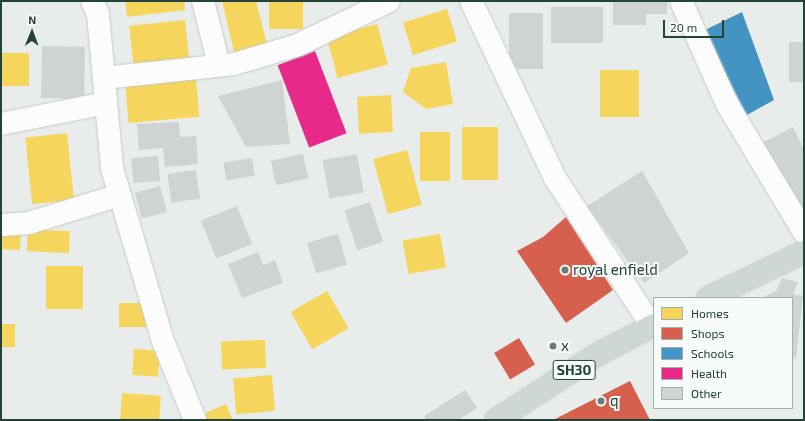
<!DOCTYPE html>
<style>
body{margin:0}
#map{position:relative;width:805px;height:421px;overflow:hidden;background:#e8edeb;font-family:"Exo 2",sans-serif}
div>[style]{position:absolute}
.homes>*{inset:0;background:#f6d55c;transform-origin:0 0}
.shops>*{inset:0;background:#d6604d;transform-origin:0 0}
.schools>*{inset:0;background:#4393c3}
.health>*{inset:0;background:#e7298a;transform-origin:0 0}
.building>*{inset:0;background:#cfd4d2;transform-origin:0 0}
.roads{filter:drop-shadow(0 0 1px #c5cac8) drop-shadow(0 0 1px #c5cac8)}
.minor>*{height:22px;margin:-11px;padding:0 11px;transform-origin:11px;border-radius:11px;background:#fcfcfc}
.tertiary>*{height:22px;margin:-11px;padding:0 11px;transform-origin:11px;border-radius:11px;background:#fcfcfc}
.primary>*{height:22px;margin:-11px;padding:0 11px;transform-origin:11px;border-radius:11px;background:#cfd7d5}
.dots>*{width:11px;height:11px;translate:-50% -50%;box-sizing:border-box;border:2px solid #f7fbf9;border-radius:50%}
span{translate:-50% -50%;white-space:nowrap;text-align:center;line-height:1.15;-webkit-text-stroke:4px #f7fbf9;paint-order:stroke}
.shield-label span{padding:1px 3px;background:#f7fbf9;border:1px solid;border-radius:3px;-webkit-text-stroke-width:0}
.shield-label{font-size:14px;color:#24423a;font-weight:700}
.poi-label{font-size:15px;color:#24423a}
.left{translate:0 -50%;text-align:left}
.frame{position:absolute;inset:0;border:2px solid #24423a;pointer-events:none}
.legend{position:absolute;left:653px;top:297px;width:140px;height:112px;box-sizing:border-box;background:#f7fbf9;border:1px solid #a3b1ad;margin:0;padding:5px 7px;list-style:none;font-size:12px;color:#24423a}
.legend li{display:flex;align-items:center;gap:8px;height:20px}
.legend b{width:20px;border:1px solid #a3b1ad}
.north{position:absolute;left:12px;top:12px;width:40px;height:40px;-webkit-text-stroke:3px #f7fbf9;paint-order:stroke;rotate:1deg;font-size:11px;font-weight:700;line-height:16px;text-align:center;color:#24423a}
.north::after{content:'';display:block;margin:auto;width:14px;height:18px;background:#24423a;clip-path:polygon(50% 0,100% 100%,50% 72%,0 100%)}
.scale{position:absolute;left:663px;top:20px;width:61px;height:18px;box-sizing:border-box;border:2px solid #24423a;border-top:0;padding-left:5px;font-size:12px;line-height:14px;white-space:nowrap;color:#24423a;-webkit-text-stroke:3px #f7fbf9;paint-order:stroke}
</style>
<div id="map">
<div class="homes">
<div style="clip-path:polygon(125px 1px,184px 1px,185px 10px,127px 17px)"></div>
<div style="clip-path:polygon(222px 1px,256px 1px,267px 44px,234px 52px)"></div>
<div style="left:269px;top:1px;width:34px;height:28px"></div>
<div style="left:447px;top:9px;width:34px;height:46px;rotate:73deg"></div>
<div style="left:185px;top:20px;width:38px;height:56px;rotate:84deg"></div>
<div style="left:377px;top:24px;width:42px;height:52px;rotate:75deg"></div>
<div style="left:29px;top:53px;width:33px;height:28px;rotate:90deg"></div>
<div style="clip-path:polygon(446px 62px,453px 104px,426px 109px,403px 92px,411px 68px)"></div>
<div style="left:600px;top:70px;width:39px;height:47px"></div>
<div style="left:196px;top:79px;width:38px;height:71px;rotate:85deg"></div>
<div style="left:391px;top:95px;width:37px;height:34px;rotate:87deg"></div>
<div style="left:462px;top:127px;width:36px;height:53px"></div>
<div style="left:420px;top:132px;width:30px;height:49px"></div>
<div style="left:67px;top:133px;width:67px;height:42px;rotate:84deg"></div>
<div style="left:407px;top:150px;width:57px;height:35px;rotate:75deg"></div>
<div style="left:1px;top:229px;width:20px;height:20px;rotate:3deg"></div>
<div style="left:28px;top:229px;width:42px;height:22px;rotate:3deg"></div>
<div style="left:440px;top:234px;width:34px;height:38px;rotate:80deg"></div>
<div style="left:46px;top:266px;width:37px;height:43px"></div>
<div style="left:327px;top:291px;width:43px;height:42px;rotate:60deg"></div>
<div style="left:119px;top:303px;width:29px;height:24px"></div>
<div style="left:1px;top:324px;width:14px;height:23px"></div>
<div style="left:265px;top:340px;width:28px;height:44px;rotate:88deg"></div>
<div style="left:134px;top:349px;width:26px;height:26px;rotate:4deg"></div>
<div style="left:272px;top:375px;width:36px;height:39px;rotate:85deg"></div>
<div style="left:122px;top:393px;width:39px;height:27px;rotate:4deg"></div>
<div style="clip-path:polygon(226px 404px,233px 420px,206px 420px,203px 414px)"></div>
</div>
<div class="shops">
<div style="clip-path:polygon(566px 217px,613px 290px,566px 323px,517px 251px,543px 237px)"></div>
<div style="left:519px;top:338px;width:31px;height:29px;rotate:59deg"></div>
<div style="clip-path:polygon(630px 381px,650px 420px,553px 420px)"></div>
</div>
<div class="schools">
<div style="clip-path:polygon(742px 12px,774px 100px,747px 115px,703px 31px)"></div>
</div>
<div class="health">
<div style="left:315px;top:51px;width:88px;height:40px;rotate:69deg"></div>
</div>
<div class="building">
<div style="clip-path:polygon(613px 1px,667px 1px,667px 14px,646px 14px,646px 25px,613px 25px)"></div>
<div style="left:551px;top:7px;width:52px;height:36px"></div>
<div style="left:509px;top:13px;width:34px;height:56px"></div>
<div style="left:789px;top:42px;width:15px;height:40px"></div>
<div style="left:42px;top:46px;width:43px;height:52px;rotate:1deg"></div>
<div style="clip-path:polygon(282px 80px,290px 144px,246px 147px,218px 96px)"></div>
<div style="clip-path:polygon(179px 122px,180px 137px,196px 136px,198px 164px,165px 167px,163px 148px,139px 150px,137px 124px)"></div>
<div style="clip-path:polygon(793px 127px,804px 149px,804px 224px,762px 143px)"></div>
<div style="left:303px;top:154px;width:25px;height:33px;rotate:78deg"></div>
<div style="left:357px;top:154px;width:39px;height:35px;rotate:80deg"></div>
<div style="left:158px;top:156px;width:25px;height:27px;rotate:85deg"></div>
<div style="left:252px;top:158px;width:18px;height:29px;rotate:81deg"></div>
<div style="left:196px;top:170px;width:29px;height:29px;rotate:82deg"></div>
<div style="clip-path:polygon(642px 171px,689px 253px,644px 283px,587px 206px)"></div>
<div style="left:160px;top:186px;width:27px;height:26px;rotate:75deg"></div>
<div style="left:370px;top:202px;width:42px;height:27px;rotate:72deg"></div>
<div style="left:237px;top:206px;width:41px;height:39px;rotate:68deg"></div>
<div style="left:338px;top:234px;width:32px;height:32px;rotate:74deg"></div>
<div style="clip-path:polygon(258px 252px,263px 265px,275px 260px,283px 283px,242px 298px,228px 264px)"></div>
<div style="clip-path:polygon(782px 278px,798px 282px,793px 294px,803px 296px,796px 358px,792px 357px,792px 298px,762px 298px,777px 290px)"></div>
<div style="clip-path:polygon(465px 390px,477px 408px,458px 420px,426px 420px,424px 416px)"></div>
</div>
<div class="roads">
<div class="minor">
<div style="left:203px;top:1px;width:66px;rotate:76deg"></div>
<div style="left:471px;top:1px;width:196px;rotate:64.6deg"></div>
<div style="left:555px;top:178px;width:177px;rotate:56.8deg"></div>
<div style="left:681px;top:1px;width:113px;rotate:65.9deg"></div>
<div style="left:727px;top:104px;width:149px;rotate:59deg"></div>
<div style="left:104px;top:78px;width:131px;rotate:-6.1deg"></div>
<div style="left:234px;top:64px;width:67px;rotate:-16.5deg"></div>
<div style="left:298px;top:45px;width:101px;rotate:-25.8deg"></div>
<div style="left:1px;top:124px;width:107px;rotate:-11.3deg"></div>
<div style="left:1px;top:225px;width:28px;rotate:-4deg"></div>
<div style="left:29px;top:223px;width:95px;rotate:-17.1deg"></div>
</div>
<div class="tertiary">
<div style="left:92px;top:1px;width:14px;rotate:65deg"></div>
<div style="left:98px;top:14px;width:155px;rotate:84.8deg"></div>
<div style="left:112px;top:168px;width:180px;rotate:73.6deg"></div>
<div style="left:163px;top:341px;width:85px;rotate:67.9deg"></div>
</div>
<div class="primary">
<div style="left:708px;top:298px;width:106px;rotate:-25.6deg"></div>
<div style="left:496px;top:420px;width:124px;rotate:-32.8deg"></div>
<div style="left:600px;top:353px;width:61px;rotate:-27.4deg"></div>
</div>
</div>
<div class="dots">
<div style="left:565px;top:270px;background:#697e78"></div>
<div style="left:553px;top:346px;background:#697e78"></div>
<div style="left:601px;top:401px;background:#697e78"></div>
</div>
<div class="shield-label">
<span style="left:574px;top:370px">SH30</span>
</div>
<div class="poi-label">
<span class="left" style="left:573px;top:270px">royal enfield</span>
<span class="left" style="left:561px;top:346px">x</span>
<span class="left" style="left:610px;top:401px">q</span>
</div>
<div class="frame"></div>
<ul class="legend">
<li><b style="height:11px;background:#f6d55c"></b>Homes</li>
<li><b style="height:11px;background:#d6604d"></b>Shops</li>
<li><b style="height:11px;background:#4393c3"></b>Schools</li>
<li><b style="height:11px;background:#e7298a"></b>Health</li>
<li><b style="height:11px;background:#cfd4d2"></b>Other</li>
</ul>
<div class="north">N</div>
<div class="scale">20 m</div>
</div>
